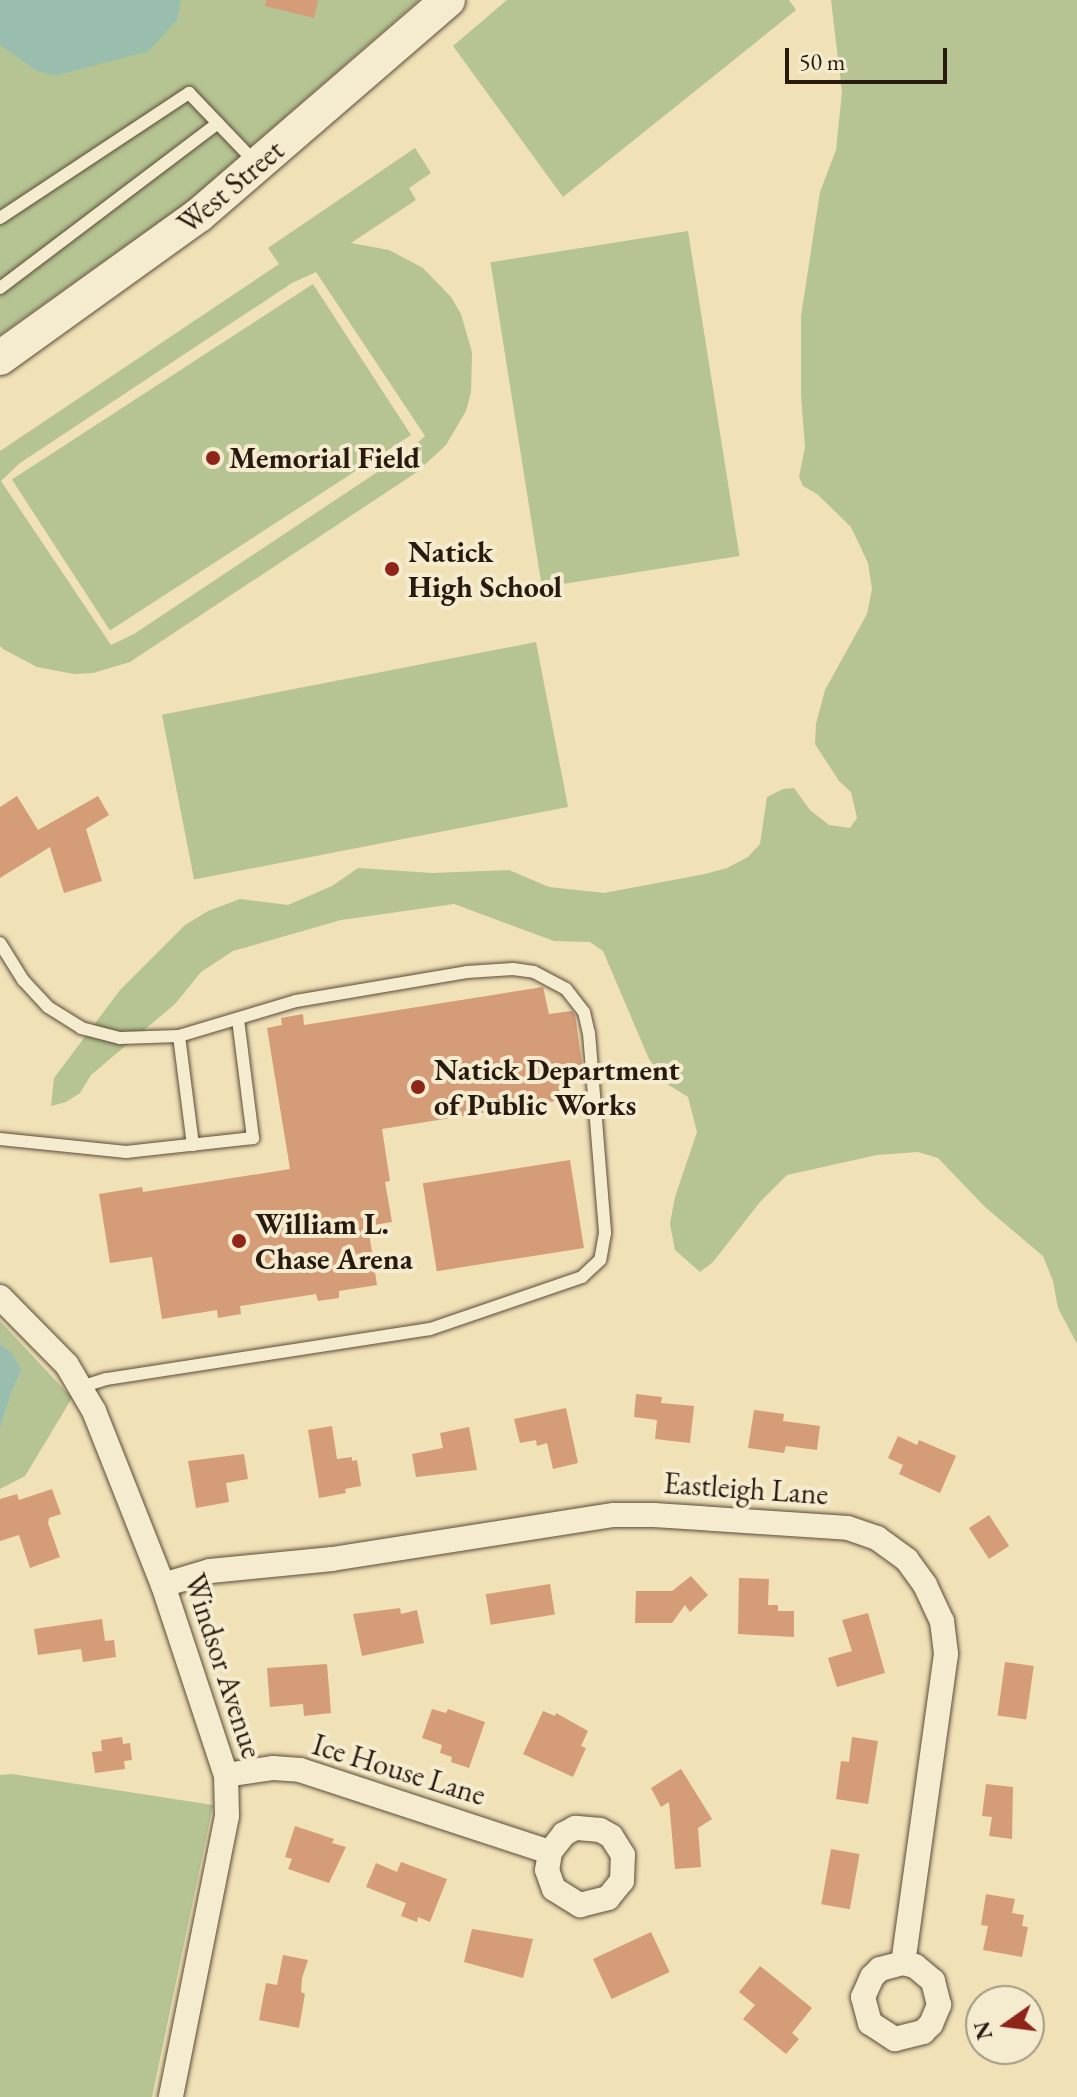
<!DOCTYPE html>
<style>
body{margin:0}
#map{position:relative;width:1077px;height:2097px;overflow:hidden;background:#f0e1b7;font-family:"EB Garamond",serif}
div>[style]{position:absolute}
.green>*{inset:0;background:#b5c492;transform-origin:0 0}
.water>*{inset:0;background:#9abead}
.building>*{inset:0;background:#d59c78;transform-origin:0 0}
.roads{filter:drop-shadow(0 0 2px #5b4c39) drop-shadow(0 0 2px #5b4c39)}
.lane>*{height:12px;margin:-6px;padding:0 6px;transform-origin:6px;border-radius:6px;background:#f5ecd0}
.street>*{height:24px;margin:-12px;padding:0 12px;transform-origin:12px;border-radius:12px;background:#f5ecd0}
.secondary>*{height:34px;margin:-17px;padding:0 17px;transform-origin:17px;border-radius:17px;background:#f5ecd0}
.dots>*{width:22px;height:22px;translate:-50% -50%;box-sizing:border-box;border:4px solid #f5ecd0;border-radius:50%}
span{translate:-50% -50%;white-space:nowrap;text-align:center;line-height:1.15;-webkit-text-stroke:8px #f5ecd0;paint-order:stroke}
.street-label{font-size:30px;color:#291a0f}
.poi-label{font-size:30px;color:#291a0f;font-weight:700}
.left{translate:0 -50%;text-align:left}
.north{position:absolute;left:965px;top:1985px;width:80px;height:80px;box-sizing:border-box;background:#f5ecd0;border:2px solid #a39883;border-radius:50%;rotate:256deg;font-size:22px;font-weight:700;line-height:32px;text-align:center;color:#291a0f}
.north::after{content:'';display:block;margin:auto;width:28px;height:36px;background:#8f2418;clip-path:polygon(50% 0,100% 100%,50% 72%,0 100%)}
.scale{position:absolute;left:785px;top:48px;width:162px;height:36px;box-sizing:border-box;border:4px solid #291a0f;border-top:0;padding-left:10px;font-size:24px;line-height:28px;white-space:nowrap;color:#291a0f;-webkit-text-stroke:6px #f5ecd0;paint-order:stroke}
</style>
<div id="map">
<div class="green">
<div style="clip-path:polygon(0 0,419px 0,188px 201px,0 335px)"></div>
<div style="clip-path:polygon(507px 0,789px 0,796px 10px,563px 197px,453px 46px)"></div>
<div style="clip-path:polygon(831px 0,1077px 0,1077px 1344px,1058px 1308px,1053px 1281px,1043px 1256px,985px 1207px,938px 1158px,918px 1152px,877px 1155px,787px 1175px,760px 1202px,713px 1262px,700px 1272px,675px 1250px,670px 1224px,675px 1197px,697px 1132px,688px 1097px,667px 1084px,649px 1059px,603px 951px,590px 942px,554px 941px,454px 904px,341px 920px,233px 951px,201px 972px,175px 1004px,91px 1075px,80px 1093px,66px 1102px,51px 1106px,54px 1078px,120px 990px,185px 925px,208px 911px,240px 899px,288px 905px,332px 886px,358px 868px,432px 873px,509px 870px,549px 887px,604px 893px,705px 874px,727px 868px,748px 857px,760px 844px,767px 797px,783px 789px,794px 788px,810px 810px,829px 825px,850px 828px,857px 818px,851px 792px,839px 781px,815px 744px,816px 724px,825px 690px,867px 614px,872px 589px,868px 563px,851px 527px,817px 494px,803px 486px,799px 477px,805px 447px,801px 395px,801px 316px,820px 192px,836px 150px,842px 92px)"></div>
<div style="clip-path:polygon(evenodd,415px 148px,431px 173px,409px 188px,416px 200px,351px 243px,389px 250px,423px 268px,451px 297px,461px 314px,472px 352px,471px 392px,466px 411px,446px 445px,417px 472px,130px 662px,93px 673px,74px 674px,37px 667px,3px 649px,0 646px,0 451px,279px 264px,268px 248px,415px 148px,316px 272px,425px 436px,406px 453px,134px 634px,111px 645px,1px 481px,20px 463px,292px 283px,316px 272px)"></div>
<div style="left:688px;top:231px;width:329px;height:200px;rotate:81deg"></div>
<div style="left:313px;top:284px;width:180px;height:359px;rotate:57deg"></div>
<div style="left:536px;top:642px;width:168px;height:381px;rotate:79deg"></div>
<div style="clip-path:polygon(0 1321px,72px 1398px,25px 1476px,0 1489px,0 1430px,12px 1391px,22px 1370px,11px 1351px,0 1344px)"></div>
<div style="clip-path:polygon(12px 1774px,213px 1805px,152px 2097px,0 2097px,0 1775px)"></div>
</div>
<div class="water">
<div style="clip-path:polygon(0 0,181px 0,181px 2px,177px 20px,149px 51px,55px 76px,37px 71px,0 45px)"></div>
<div style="clip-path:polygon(0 1344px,11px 1351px,22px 1370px,12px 1391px,0 1430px)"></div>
</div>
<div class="building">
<div style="clip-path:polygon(266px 0,318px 0,314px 18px,265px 6px)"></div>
<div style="clip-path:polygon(17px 796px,38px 830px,98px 796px,109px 815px,86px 829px,102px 881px,64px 893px,50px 847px,0 878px,0 807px)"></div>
<div style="clip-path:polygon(543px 987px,549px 1014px,572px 1011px,575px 1015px,583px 1070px,558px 1074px,562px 1100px,382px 1129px,390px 1181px,385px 1182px,392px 1222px,368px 1226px,377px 1285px,339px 1291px,339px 1298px,318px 1301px,316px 1294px,240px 1306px,241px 1314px,218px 1318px,217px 1310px,162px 1319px,152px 1257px,110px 1263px,99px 1194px,142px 1187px,143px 1192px,290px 1169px,267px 1028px,282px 1025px,281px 1018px,303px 1014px,304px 1025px)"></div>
<div style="left:570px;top:1160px;width:89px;height:149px;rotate:81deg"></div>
<div style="clip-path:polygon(636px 1394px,662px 1397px,661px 1403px,694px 1406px,690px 1443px,655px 1439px,657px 1420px,634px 1417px)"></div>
<div style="clip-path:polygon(566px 1408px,578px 1463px,553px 1469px,547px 1443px,537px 1446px,536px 1440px,520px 1443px,514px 1419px)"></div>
<div style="clip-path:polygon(754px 1410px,784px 1414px,783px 1421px,820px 1426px,817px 1450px,786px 1446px,784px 1453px,748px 1448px)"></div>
<div style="clip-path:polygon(332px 1426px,337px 1459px,352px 1457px,352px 1461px,357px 1460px,361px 1486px,345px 1489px,346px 1493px,319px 1498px,308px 1430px)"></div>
<div style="clip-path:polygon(469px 1427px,477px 1470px,416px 1477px,412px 1454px,443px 1448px,440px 1433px)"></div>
<div style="clip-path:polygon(898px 1436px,917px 1445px,919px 1440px,956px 1456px,940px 1493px,899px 1474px,903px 1465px,888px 1458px)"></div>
<div style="clip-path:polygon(244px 1454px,248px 1479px,226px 1483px,229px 1502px,196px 1508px,188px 1461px)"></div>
<div style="clip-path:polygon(52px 1489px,61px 1514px,49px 1518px,48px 1523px,60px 1557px,30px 1568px,19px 1535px,0 1541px,0 1499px,17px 1494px,19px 1500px)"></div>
<div style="left:989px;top:1515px;width:37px;height:24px;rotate:57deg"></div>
<div style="clip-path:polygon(691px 1576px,708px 1595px,690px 1612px,685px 1605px,672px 1623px,635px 1623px,636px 1591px,672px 1591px)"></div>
<div style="clip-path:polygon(739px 1578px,769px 1579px,768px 1605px,778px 1605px,778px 1611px,794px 1611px,794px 1637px,738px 1634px)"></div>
<div style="left:550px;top:1584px;width:31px;height:65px;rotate:81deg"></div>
<div style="clip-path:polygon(400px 1608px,401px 1614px,417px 1610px,424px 1643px,362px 1656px,353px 1614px)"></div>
<div style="clip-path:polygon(868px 1613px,885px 1673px,837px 1687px,828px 1658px,852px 1651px,842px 1620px)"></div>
<div style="clip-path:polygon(102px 1619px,105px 1641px,114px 1640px,116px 1657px,83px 1662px,81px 1649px,38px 1655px,34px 1629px)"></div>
<div style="left:1005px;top:1662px;width:29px;height:54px;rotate:8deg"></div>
<div style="clip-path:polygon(327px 1664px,331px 1713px,304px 1716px,303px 1704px,270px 1707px,267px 1668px)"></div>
<div style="clip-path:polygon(432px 1709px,446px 1713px,448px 1709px,485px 1722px,469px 1768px,451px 1762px,452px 1757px,440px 1753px,442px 1745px,422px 1738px)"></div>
<div style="clip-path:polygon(543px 1711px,555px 1716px,556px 1713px,588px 1731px,581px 1746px,586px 1748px,573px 1777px,523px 1754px)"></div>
<div style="clip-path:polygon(122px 1737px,123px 1744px,130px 1743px,132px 1760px,124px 1761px,125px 1769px,95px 1773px,92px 1752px,102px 1751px,101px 1740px)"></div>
<div style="clip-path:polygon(852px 1737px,878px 1741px,868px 1804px,836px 1799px,841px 1761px,849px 1762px)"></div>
<div style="clip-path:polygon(681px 1769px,712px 1819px,698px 1828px,701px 1867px,675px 1869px,669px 1802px,661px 1807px,651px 1788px)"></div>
<div style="clip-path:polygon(986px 1784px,1013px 1787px,1012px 1839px,989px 1836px,992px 1817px,982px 1816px)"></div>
<div style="clip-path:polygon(295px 1826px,334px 1839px,332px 1843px,346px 1847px,329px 1883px,288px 1869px,292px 1859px,285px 1857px)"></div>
<div style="left:831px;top:1849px;width:29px;height:56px;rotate:10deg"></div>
<div style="clip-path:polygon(401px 1862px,447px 1879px,430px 1922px,418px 1917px,417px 1922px,401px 1916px,406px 1903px,366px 1887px,376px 1863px,397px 1872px)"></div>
<div style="clip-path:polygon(986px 1894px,1015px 1899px,1012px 1913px,1024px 1915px,1022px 1926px,1028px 1927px,1022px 1957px,983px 1950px,988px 1926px,981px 1925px)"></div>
<div style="clip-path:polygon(472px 1929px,533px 1939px,523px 1978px,464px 1962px)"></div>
<div style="left:651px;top:1932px;width:44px;height:64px;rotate:65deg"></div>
<div style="clip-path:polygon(283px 1955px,308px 1960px,302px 1978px,301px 1992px,305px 1994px,299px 2028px,259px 2020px,266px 1983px,277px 1985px)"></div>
<div style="clip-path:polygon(760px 1966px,812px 2008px,792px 2033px,799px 2039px,786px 2054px,743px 2019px,755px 2005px,739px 1992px)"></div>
</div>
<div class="roads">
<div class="lane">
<div style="left:0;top:218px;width:227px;rotate:-33.5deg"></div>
<div style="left:189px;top:93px;width:97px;rotate:46.3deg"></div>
<div style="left:0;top:288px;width:273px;rotate:-37.1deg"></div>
<div style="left:0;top:943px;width:44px;rotate:58.1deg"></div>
<div style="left:23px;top:980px;width:37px;rotate:47deg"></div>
<div style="left:48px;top:1007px;width:39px;rotate:32deg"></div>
<div style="left:81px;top:1028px;width:40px;rotate:14.4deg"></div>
<div style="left:120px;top:1038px;width:59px;rotate:-1.9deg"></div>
<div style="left:179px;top:1036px;width:122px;rotate:-16.7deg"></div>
<div style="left:296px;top:1001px;width:173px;rotate:-9.6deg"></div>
<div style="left:467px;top:972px;width:46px;rotate:-3.7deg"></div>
<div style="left:513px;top:969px;width:21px;rotate:8deg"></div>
<div style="left:534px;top:972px;width:36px;rotate:28deg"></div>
<div style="left:566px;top:989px;width:29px;rotate:52deg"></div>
<div style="left:584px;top:1012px;width:22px;rotate:77deg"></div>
<div style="left:589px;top:1033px;width:201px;rotate:85.4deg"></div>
<div style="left:605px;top:1233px;width:27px;rotate:100deg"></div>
<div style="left:600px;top:1260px;width:25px;rotate:137deg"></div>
<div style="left:582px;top:1277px;width:161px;rotate:161.1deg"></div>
<div style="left:430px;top:1329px;width:328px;rotate:171.2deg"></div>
<div style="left:106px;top:1379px;width:26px;rotate:162deg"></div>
<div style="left:179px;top:1036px;width:110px;rotate:82.7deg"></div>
<div style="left:0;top:1139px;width:127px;rotate:5.9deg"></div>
<div style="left:126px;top:1152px;width:128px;rotate:-6.3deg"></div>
<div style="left:253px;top:1138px;width:120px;rotate:-97.2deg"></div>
</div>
<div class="street">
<div style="left:0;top:1297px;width:95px;rotate:45.4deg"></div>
<div style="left:67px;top:1365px;width:53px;rotate:59.6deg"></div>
<div style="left:94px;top:1411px;width:187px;rotate:68.4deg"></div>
<div style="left:163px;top:1585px;width:200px;rotate:71.7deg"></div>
<div style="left:226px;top:1775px;width:41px;rotate:88.6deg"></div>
<div style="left:227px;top:1816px;width:287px;rotate:101.3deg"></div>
<div style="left:163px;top:1585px;width:49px;rotate:-16.6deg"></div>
<div style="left:210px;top:1571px;width:123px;rotate:-5.6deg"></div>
<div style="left:332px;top:1559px;width:285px;rotate:-8.9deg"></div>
<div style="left:614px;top:1515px;width:40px"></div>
<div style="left:654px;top:1515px;width:194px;rotate:3.8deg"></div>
<div style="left:848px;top:1528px;width:31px;rotate:19deg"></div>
<div style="left:877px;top:1538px;width:37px;rotate:36deg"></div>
<div style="left:907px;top:1560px;width:31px;rotate:54deg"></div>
<div style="left:925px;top:1585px;width:40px;rotate:65deg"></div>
<div style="left:942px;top:1621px;width:33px;rotate:83deg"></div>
<div style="left:946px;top:1654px;width:312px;rotate:97.9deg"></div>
<div style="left:903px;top:1963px;width:24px;rotate:165deg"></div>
<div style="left:880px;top:1969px;width:11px;rotate:135deg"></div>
<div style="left:872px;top:1977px;width:22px;rotate:114deg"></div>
<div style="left:863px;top:1997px;width:27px;rotate:75deg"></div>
<div style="left:870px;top:2023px;width:30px;rotate:33deg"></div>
<div style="left:895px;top:2039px;width:29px;rotate:-14deg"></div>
<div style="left:923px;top:2032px;width:11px;rotate:-45deg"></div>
<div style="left:931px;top:2024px;width:21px;rotate:-67deg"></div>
<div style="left:939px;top:2005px;width:25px;rotate:-104deg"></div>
<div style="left:933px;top:1981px;width:23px;rotate:-140deg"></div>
<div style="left:915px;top:1966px;width:12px;rotate:-166deg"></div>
<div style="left:226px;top:1775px;width:48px;rotate:-8.5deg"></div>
<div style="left:273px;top:1768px;width:27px;rotate:4deg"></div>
<div style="left:300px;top:1770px;width:263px;rotate:18.2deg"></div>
<div style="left:550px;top:1852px;width:18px;rotate:99deg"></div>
<div style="left:547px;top:1870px;width:20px;rotate:70deg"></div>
<div style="left:554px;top:1889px;width:31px;rotate:32deg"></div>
<div style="left:580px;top:1905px;width:29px;rotate:-14deg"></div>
<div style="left:608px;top:1898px;width:22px;rotate:-51deg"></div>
<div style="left:622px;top:1881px;width:26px;rotate:-88deg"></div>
<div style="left:623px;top:1855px;width:22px;rotate:-122deg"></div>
<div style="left:611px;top:1836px;width:13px;rotate:-151deg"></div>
<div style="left:600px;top:1830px;width:25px;rotate:-175deg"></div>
<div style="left:575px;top:1828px;width:13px;rotate:151deg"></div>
<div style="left:564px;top:1834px;width:23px;rotate:128deg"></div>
</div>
<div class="secondary">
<div style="left:0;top:358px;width:245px;rotate:-35.7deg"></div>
<div style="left:199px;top:215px;width:329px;rotate:-40.8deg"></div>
</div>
</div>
<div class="dots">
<div style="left:213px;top:458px;background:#8f2418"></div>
<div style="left:392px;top:569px;background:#8f2418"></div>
<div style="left:418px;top:1087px;background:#8f2418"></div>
<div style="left:239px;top:1241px;background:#8f2418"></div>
</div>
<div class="street-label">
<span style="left:231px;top:187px;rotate:-40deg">West Street</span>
<span style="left:746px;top:1489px;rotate:4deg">Eastleigh Lane</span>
<span style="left:223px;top:1666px;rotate:72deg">Windsor Avenue</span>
<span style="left:399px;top:1770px;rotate:17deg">Ice House Lane</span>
</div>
<div class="poi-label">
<span class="left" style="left:229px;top:458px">Memorial Field</span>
<span class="left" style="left:408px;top:569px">Natick<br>High School</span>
<span class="left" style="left:434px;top:1087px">Natick Department<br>of Public Works</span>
<span class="left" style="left:255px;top:1241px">William L.<br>Chase Arena</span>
</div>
<div class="north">N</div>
<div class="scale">50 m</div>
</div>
